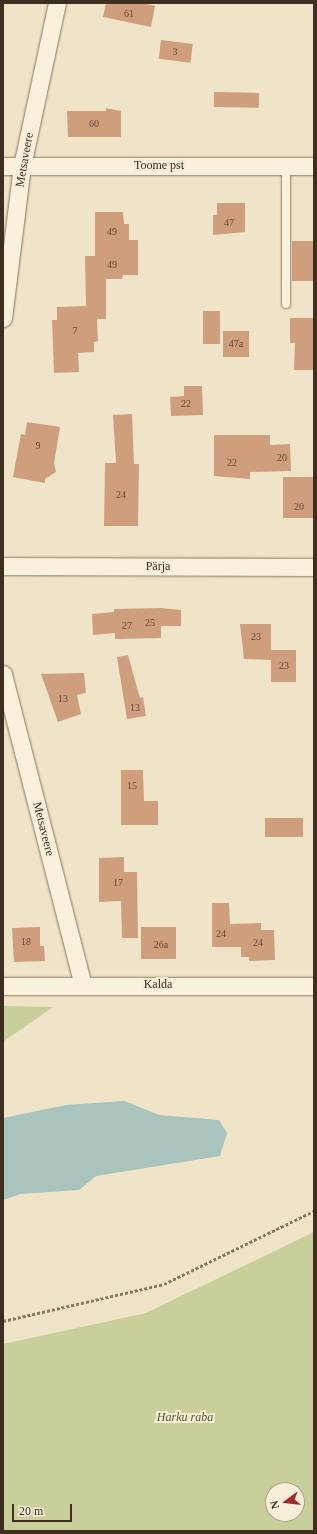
<!DOCTYPE html>
<meta charset="utf-8">
<style>
body{margin:0}
#map{position:relative;width:317px;height:1534px;overflow:hidden;background:#f0e4c8;font-family:Georgia,serif}
div>[style]{position:absolute}
.green>*{inset:0;background:#c9cf9b}
.water>*{inset:0;background:#a9c4bc}
.building>*{inset:0;background:#cf9f7d;transform-origin:0 0}
.path>*{height:2.5px;margin-top:-1.25px;transform-origin:0;background:repeating-linear-gradient(90deg,#8d765c 0 3px,transparent 0 5px)}
.roads{filter:drop-shadow(0 0 1px #8d765c) drop-shadow(0 0 1px #8d765c)}
.service>*{height:8px;margin:-4px;padding:0 4px;transform-origin:4px;border-radius:4px;background:#faf1dc}
.minor>*{height:17px;margin:-8.5px;padding:0 8.5px;transform-origin:8.5px;border-radius:8.5px;background:#faf1dc}
span{translate:-50% -50%;white-space:nowrap;text-align:center;line-height:1.15;-webkit-text-stroke:4px #f7eed8;paint-order:stroke}
.number-label{font-size:10px;color:#624a37}
.number-label span{-webkit-text-stroke-width:0}
.street-label{font-size:12px;color:#3d2e20}
.park-label{font-size:12px;color:#4d5a26;font-style:italic}
.frame{position:absolute;inset:0;border:4px solid #3d2e20;pointer-events:none}
.north{position:absolute;left:265px;top:1482px;width:40px;height:40px;box-sizing:border-box;background:#f7eed8;border:1px solid #ada18e;border-radius:50%;rotate:255deg;font-size:11px;font-weight:700;line-height:16px;text-align:center;color:#3d2e20}
.north::after{content:'';display:block;margin:auto;width:14px;height:18px;background:#9e2a2b;clip-path:polygon(50% 0,100% 100%,50% 72%,0 100%)}
.scale{position:absolute;left:12px;top:1504px;width:60px;height:18px;box-sizing:border-box;border:2px solid #3d2e20;border-top:0;padding-left:5px;font-size:12px;line-height:14px;white-space:nowrap;color:#3d2e20;-webkit-text-stroke:3px #f7eed8;paint-order:stroke}
</style>
<div id="map">
<div class="green">
<div style="clip-path:polygon(3px 1006px,53px 1007px,3px 1042px)"></div>
<div style="clip-path:polygon(evenodd,314px 1232px,314px 1531px,3px 1531px,3px 1344px,146px 1313px,314px 1232px,273px 1490px,297px 1490px,297px 1514px,273px 1514px,273px 1490px)"></div>
</div>
<div class="water">
<div style="clip-path:polygon(125px 1101px,159px 1115px,219px 1120px,227px 1133px,220px 1156px,96px 1176px,79px 1190px,21px 1194px,3px 1200px,3px 1118px,66px 1105px)"></div>
</div>
<div class="building">
<div style="clip-path:polygon(106px 3px,142px 3px,155px 6px,151px 27px,103px 17px)"></div>
<div style="left:161px;top:40px;width:32px;height:19px;rotate:7deg"></div>
<div style="left:214px;top:92px;width:45px;height:15px;rotate:1deg"></div>
<div style="clip-path:polygon(106px 108px,121px 111px,121px 137px,68px 137px,67px 111px,106px 111px)"></div>
<div style="clip-path:polygon(217px 203px,245px 203px,245px 232px,213px 235px,213px 215px,217px 215px)"></div>
<div style="clip-path:polygon(95px 212px,123px 212px,124px 224px,129px 224px,129px 240px,138px 240px,138px 275px,123px 275px,122px 279px,106px 279px,106px 319px,97px 319px,98px 341px,94px 342px,94px 352px,78px 353px,79px 372px,54px 373px,52px 320px,57px 320px,57px 307px,86px 306px,85px 256px,95px 256px)"></div>
<div style="left:292px;top:241px;width:22px;height:40px"></div>
<div style="left:203px;top:311px;width:17px;height:33px"></div>
<div style="clip-path:polygon(290px 318px,314px 318px,314px 370px,294px 370px,295px 343px,290px 343px)"></div>
<div style="left:223px;top:331px;width:26px;height:26px"></div>
<div style="clip-path:polygon(184px 386px,202px 386px,203px 415px,171px 416px,170px 397px,184px 396px)"></div>
<div style="clip-path:polygon(132px 414px,134px 464px,139px 464px,138px 526px,104px 526px,105px 463px,116px 463px,113px 415px)"></div>
<div style="clip-path:polygon(27px 422px,60px 427px,54px 463px,56px 472px,45px 479px,45px 483px,13px 477px,21px 434px,25px 435px)"></div>
<div style="clip-path:polygon(214px 435px,270px 435px,270px 445px,290px 444px,291px 471px,250px 472px,250px 479px,214px 476px)"></div>
<div style="left:314px;top:477px;width:41px;height:31px;rotate:90deg"></div>
<div style="clip-path:polygon(161px 608px,181px 610px,181px 626px,161px 626px,161px 638px,115px 639px,115px 633px,93px 635px,92px 614px,114px 612px,114px 609px)"></div>
<div style="clip-path:polygon(240px 624px,271px 624px,271px 660px,244px 659px)"></div>
<div style="left:271px;top:650px;width:25px;height:32px"></div>
<div style="clip-path:polygon(128px 655px,140px 698px,143px 697px,146px 716px,127px 719px,117px 657px)"></div>
<div style="clip-path:polygon(84px 673px,86px 693px,77px 695px,81px 714px,58px 722px,41px 674px)"></div>
<div style="clip-path:polygon(121px 770px,143px 770px,144px 801px,158px 801px,158px 825px,121px 825px)"></div>
<div style="left:265px;top:818px;width:38px;height:19px"></div>
<div style="clip-path:polygon(124px 857px,124px 872px,137px 872px,138px 938px,122px 938px,121px 901px,99px 902px,99px 858px)"></div>
<div style="clip-path:polygon(212px 903px,229px 903px,230px 924px,261px 923px,261px 930px,274px 930px,275px 960px,249px 961px,249px 957px,241px 957px,241px 947px,212px 947px)"></div>
<div style="clip-path:polygon(40px 927px,40px 946px,44px 946px,45px 961px,14px 962px,12px 928px)"></div>
<div style="left:141px;top:927px;width:35px;height:32px"></div>
</div>
<div class="path">
<div style="left:3px;top:1321px;width:165px;rotate:-12.9deg"></div>
<div style="left:164px;top:1284px;width:167px;rotate:-26deg"></div>
</div>
<div class="roads">
<div class="service">
<div style="left:286px;top:166px;width:138px;rotate:90deg"></div>
</div>
<div class="minor">
<div style="left:3px;top:166px;width:311px"></div>
<div style="left:3px;top:318px;width:153px;rotate:-82.9deg"></div>
<div style="left:22px;top:166px;width:167px;rotate:-77.9deg"></div>
<div style="left:3px;top:566px;width:311px;rotate:0.2deg"></div>
<div style="left:3px;top:674px;width:321px;rotate:75.6deg"></div>
<div style="left:3px;top:986px;width:311px"></div>
</div>
</div>
<div class="number-label">
<span style="left:129px;top:14px">61</span>
<span style="left:175px;top:52px">3</span>
<span style="left:94px;top:124px">60</span>
<span style="left:229px;top:223px">47</span>
<span style="left:112px;top:232px">49</span>
<span style="left:112px;top:265px">49</span>
<span style="left:75px;top:331px">7</span>
<span style="left:236px;top:344px">47a</span>
<span style="left:186px;top:404px">22</span>
<span style="left:38px;top:446px">9</span>
<span style="left:282px;top:458px">20</span>
<span style="left:232px;top:463px">22</span>
<span style="left:121px;top:495px">24</span>
<span style="left:299px;top:507px">20</span>
<span style="left:150px;top:623px">25</span>
<span style="left:127px;top:626px">27</span>
<span style="left:256px;top:637px">23</span>
<span style="left:284px;top:666px">23</span>
<span style="left:63px;top:699px">13</span>
<span style="left:135px;top:708px">13</span>
<span style="left:132px;top:786px">15</span>
<span style="left:118px;top:883px">17</span>
<span style="left:221px;top:934px">24</span>
<span style="left:26px;top:942px">18</span>
<span style="left:258px;top:943px">24</span>
<span style="left:161px;top:945px">26a</span>
</div>
<div class="street-label">
<span style="left:25px;top:160px;rotate:-80deg">Metsaveere</span>
<span style="left:159px;top:166px">Toome pst</span>
<span style="left:158px;top:567px">Pärja</span>
<span style="left:43px;top:829px;rotate:76deg">Metsaveere</span>
<span style="left:158px;top:985px">Kalda</span>
</div>
<div class="park-label">
<span style="left:185px;top:1418px">Harku raba</span>
</div>
<div class="frame"></div>
<div class="north">N</div>
<div class="scale">20 m</div>
</div>
